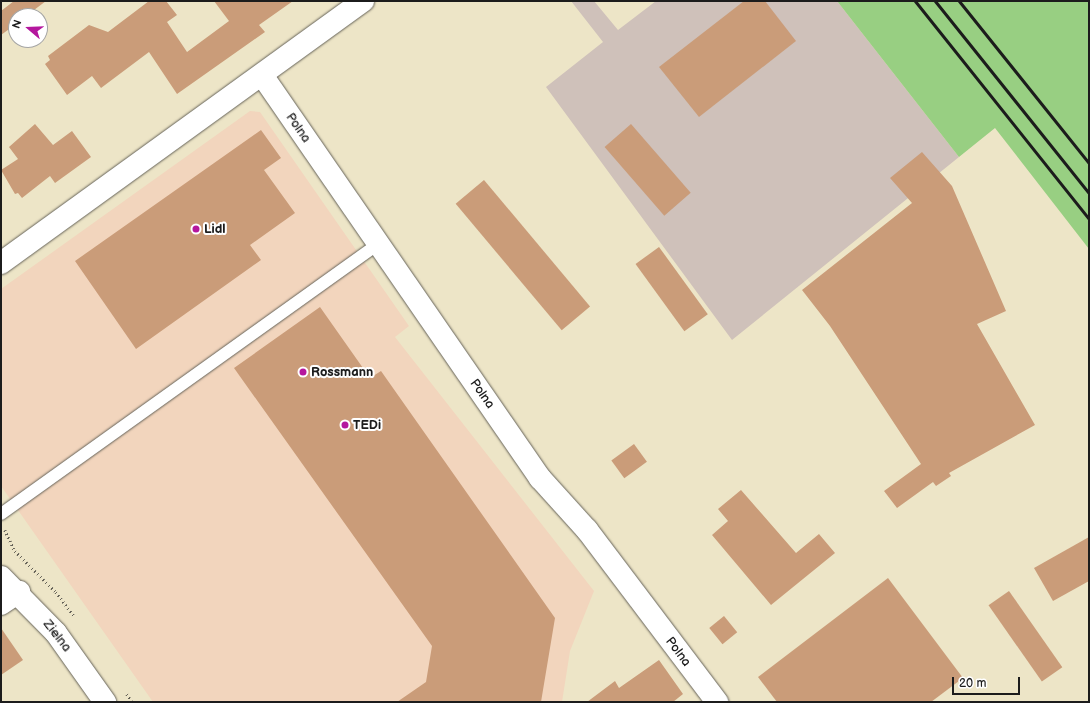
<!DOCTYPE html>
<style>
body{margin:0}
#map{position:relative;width:1090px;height:703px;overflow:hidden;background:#ede5c7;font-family:"Balsamiq Sans",sans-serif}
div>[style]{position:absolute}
.built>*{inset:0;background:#f2d5bd}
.industrial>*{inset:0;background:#cfc1ba}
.green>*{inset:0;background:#98cf82}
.building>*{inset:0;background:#ca9c79;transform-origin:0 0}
.path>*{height:2.5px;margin-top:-1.25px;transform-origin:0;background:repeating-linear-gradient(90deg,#656258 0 1px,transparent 0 4px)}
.roads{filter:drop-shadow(0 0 1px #656258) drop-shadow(0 0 1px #656258)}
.lane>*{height:12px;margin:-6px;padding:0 6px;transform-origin:6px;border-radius:6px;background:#fff}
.street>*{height:22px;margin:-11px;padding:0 11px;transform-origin:11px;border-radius:11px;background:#fff}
.secondary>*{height:22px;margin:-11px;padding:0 11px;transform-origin:11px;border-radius:11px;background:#fff}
.rail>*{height:3px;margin:-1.5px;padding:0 1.5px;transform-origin:1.5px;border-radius:1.5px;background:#1c1c1c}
.dots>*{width:11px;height:11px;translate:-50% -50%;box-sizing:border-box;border:2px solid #fff;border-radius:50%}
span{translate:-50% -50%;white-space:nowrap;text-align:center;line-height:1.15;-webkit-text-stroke:4px #fff;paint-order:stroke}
.street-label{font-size:13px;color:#1c1c1c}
.poi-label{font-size:13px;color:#1c1c1c;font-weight:700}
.left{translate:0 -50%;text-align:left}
.frame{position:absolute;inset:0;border:2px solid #1c1c1c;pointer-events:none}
.north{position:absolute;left:8px;top:8px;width:40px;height:40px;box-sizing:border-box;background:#fff;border:1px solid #a4a4a4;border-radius:50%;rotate:289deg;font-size:11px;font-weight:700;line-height:16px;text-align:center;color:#1c1c1c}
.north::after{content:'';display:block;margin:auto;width:14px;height:18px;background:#b5179e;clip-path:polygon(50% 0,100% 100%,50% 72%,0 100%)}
.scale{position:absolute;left:952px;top:677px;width:68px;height:18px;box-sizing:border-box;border:2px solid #1c1c1c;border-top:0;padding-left:5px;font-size:12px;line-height:14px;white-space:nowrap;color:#1c1c1c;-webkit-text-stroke:3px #fff;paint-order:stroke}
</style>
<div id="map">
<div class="built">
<div style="clip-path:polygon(250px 111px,260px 112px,409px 326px,395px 337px,594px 591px,570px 651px,562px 702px,153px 702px,1px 486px,1px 289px)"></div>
</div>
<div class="industrial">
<div style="clip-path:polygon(571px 1px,594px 1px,618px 30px,656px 1px,837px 1px,959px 157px,732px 340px,546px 87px,603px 42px)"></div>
</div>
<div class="green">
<div style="clip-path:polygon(837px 1px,1089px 1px,1089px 249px,995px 128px,959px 157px)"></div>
</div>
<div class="building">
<div style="clip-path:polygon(14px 1px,46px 1px,26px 16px,16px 16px,16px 24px,1px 35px,1px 11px)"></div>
<div style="clip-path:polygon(149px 1px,166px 1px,177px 15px,167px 22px,187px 52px,229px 21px,214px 1px,293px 1px,259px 25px,265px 32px,177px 94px,149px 52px,101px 88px,92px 76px,67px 95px,45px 64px,50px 60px,48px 56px,89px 25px,108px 32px)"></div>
<div style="clip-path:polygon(744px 1px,765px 1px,796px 41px,699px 117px,659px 67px)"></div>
<div style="clip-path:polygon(35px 124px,53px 145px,72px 131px,91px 157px,55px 183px,50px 176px,22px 198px,18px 193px,15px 194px,1px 170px,18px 159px,9px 147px)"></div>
<div style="left:631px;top:124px;width:91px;height:35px;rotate:49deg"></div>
<div style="clip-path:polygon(261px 130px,281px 158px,264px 170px,295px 213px,250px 245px,261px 260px,136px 349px,75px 261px)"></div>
<div style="clip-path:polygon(922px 152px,952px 186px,1006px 311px,977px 324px,1035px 425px,949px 473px,951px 476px,936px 486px,933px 482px,897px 508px,884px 491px,921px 464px,830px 326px,802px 290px,912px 203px,890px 178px)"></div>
<div style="left:484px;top:180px;width:165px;height:37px;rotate:50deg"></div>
<div style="left:659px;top:247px;width:83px;height:29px;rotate:54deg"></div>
<div style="clip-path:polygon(320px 307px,370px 378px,381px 371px,555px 618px,541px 702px,397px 702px,426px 682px,432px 646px,234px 368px)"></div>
<div style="left:634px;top:444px;width:22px;height:28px;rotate:54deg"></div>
<div style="clip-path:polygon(741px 490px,796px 553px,819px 534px,835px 553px,771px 605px,712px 535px,728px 521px,718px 509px)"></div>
<div style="clip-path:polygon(1089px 537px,1089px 581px,1053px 601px,1034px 568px)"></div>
<div style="clip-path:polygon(888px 578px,963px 678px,931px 702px,777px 702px,758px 677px)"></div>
<div style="left:1009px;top:591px;width:93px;height:25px;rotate:55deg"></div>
<div style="left:724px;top:616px;width:21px;height:19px;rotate:51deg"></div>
<div style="clip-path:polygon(1px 628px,23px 660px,1px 675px)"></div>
<div style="clip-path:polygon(659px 660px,683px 694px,673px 702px,587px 702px,615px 681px,619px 688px)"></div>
</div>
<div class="path">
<div style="left:5px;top:530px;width:23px;rotate:65deg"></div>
<div style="left:15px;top:551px;width:58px;rotate:45deg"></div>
<div style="left:56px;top:592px;width:31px;rotate:53deg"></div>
<div style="left:127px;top:694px;width:9px;rotate:58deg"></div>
</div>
<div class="roads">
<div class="lane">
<div style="left:1px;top:514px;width:464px;rotate:-35.6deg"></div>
</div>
<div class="street">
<div style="left:262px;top:75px;width:490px;rotate:55.4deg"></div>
<div style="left:540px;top:478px;width:70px;rotate:47.9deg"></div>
<div style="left:587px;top:530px;width:216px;rotate:52.9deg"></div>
<div style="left:1px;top:263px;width:447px;rotate:-35.9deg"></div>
<div style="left:1px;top:604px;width:22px;rotate:-34deg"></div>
</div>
<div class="secondary">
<div style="left:1px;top:577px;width:78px;rotate:45.5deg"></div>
<div style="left:56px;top:633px;width:85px;rotate:54.6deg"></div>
</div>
</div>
<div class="rail">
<div style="left:915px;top:1px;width:279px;rotate:51.4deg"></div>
<div style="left:935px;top:1px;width:246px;rotate:51.3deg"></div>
<div style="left:959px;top:1px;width:208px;rotate:51.3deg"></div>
</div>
<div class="dots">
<div style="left:196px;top:229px;background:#b5179e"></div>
<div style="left:303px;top:372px;background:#b5179e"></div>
<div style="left:345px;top:425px;background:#b5179e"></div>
</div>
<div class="street-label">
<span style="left:298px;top:128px;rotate:55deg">Polna</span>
<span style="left:482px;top:394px;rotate:55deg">Polna</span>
<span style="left:57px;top:636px;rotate:52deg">Zielna</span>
<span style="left:678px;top:652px;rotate:53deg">Polna</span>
</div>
<div class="poi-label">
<span class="left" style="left:204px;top:229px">Lidl</span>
<span class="left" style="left:311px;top:372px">Rossmann</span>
<span class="left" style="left:353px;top:425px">TEDi</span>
</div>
<div class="frame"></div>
<div class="north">N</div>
<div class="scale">20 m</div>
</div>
